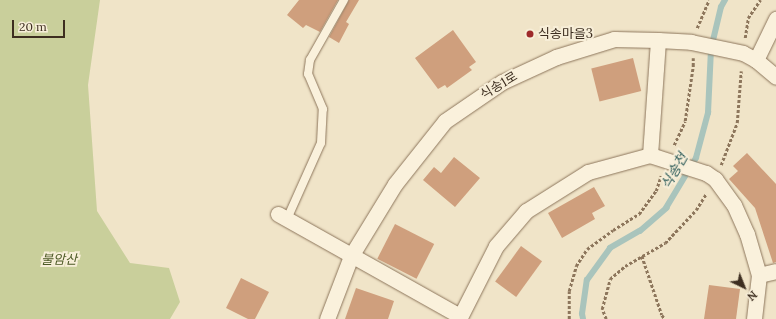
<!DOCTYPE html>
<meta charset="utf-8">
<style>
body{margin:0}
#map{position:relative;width:776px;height:319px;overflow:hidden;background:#f0e4c8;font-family:Lora,"Noto Sans KR",serif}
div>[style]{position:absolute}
.green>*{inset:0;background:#c9cf9b}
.stream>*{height:5.5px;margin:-2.75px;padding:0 2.75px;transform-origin:2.75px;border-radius:2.75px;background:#a9c4bc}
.building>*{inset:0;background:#cf9f7d;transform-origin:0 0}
.path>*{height:2.5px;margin-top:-1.25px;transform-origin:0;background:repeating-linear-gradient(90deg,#8d765c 0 3px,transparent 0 5px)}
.roads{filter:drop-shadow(0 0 1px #8d765c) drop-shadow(0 0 1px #8d765c)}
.lane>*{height:8px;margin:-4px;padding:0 4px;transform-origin:4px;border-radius:4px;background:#faf1dc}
.street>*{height:15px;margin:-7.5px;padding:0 7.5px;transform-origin:7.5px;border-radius:7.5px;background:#faf1dc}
.dots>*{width:11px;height:11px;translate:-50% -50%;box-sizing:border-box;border:2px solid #f7eed8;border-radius:50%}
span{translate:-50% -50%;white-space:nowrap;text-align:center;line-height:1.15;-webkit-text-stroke:4px #f7eed8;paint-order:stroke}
.poi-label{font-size:13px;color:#3d2e20}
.left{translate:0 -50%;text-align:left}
.street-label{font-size:13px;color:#3d2e20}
.park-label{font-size:13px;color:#4d5a26;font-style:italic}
.water-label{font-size:14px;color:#2f5d5a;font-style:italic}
.north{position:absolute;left:724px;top:267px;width:40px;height:40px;-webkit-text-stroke:3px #f7eed8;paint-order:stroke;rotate:137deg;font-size:11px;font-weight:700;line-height:16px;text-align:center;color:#3d2e20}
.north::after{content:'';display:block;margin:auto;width:14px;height:18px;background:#3d2e20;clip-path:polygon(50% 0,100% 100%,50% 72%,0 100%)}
.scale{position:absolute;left:12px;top:20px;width:53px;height:18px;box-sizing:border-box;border:2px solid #3d2e20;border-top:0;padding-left:5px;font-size:12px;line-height:14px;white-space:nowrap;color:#3d2e20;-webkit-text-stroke:3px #f7eed8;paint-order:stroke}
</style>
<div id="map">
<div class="green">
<div style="clip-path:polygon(0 0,100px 0,88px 85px,97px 211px,130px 263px,169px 268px,180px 302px,170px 319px,0 319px)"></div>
</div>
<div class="stream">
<div style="left:583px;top:319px;width:5px;rotate:-101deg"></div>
<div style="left:582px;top:314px;width:34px;rotate:-82deg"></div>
<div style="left:587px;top:280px;width:39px;rotate:-54deg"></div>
<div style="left:610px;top:248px;width:34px;rotate:-30deg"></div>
<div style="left:640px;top:231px;width:35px;rotate:-41deg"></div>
<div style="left:666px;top:208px;width:58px;rotate:-59deg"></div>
<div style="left:696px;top:158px;width:47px;rotate:-75.1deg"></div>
<div style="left:708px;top:113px;width:64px;rotate:-87.3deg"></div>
<div style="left:711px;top:49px;width:43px;rotate:-76.6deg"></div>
<div style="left:721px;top:7px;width:8px;rotate:-60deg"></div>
</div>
<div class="building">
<div style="clip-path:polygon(299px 0,338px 0,320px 32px,306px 25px,303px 28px,287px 15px)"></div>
<div style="clip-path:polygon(349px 0,359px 0,346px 22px,349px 24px,339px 43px,329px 37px)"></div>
<div style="clip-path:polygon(453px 30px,476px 62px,469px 67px,472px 70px,447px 88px,445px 85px,438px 89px,415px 58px)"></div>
<div style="left:633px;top:58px;width:34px;height:43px;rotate:76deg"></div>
<div style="clip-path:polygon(747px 153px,776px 184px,776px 262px,773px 263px,755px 208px,729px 179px,738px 171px,733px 166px)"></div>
<div style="clip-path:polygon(454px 157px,480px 178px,455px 207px,423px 180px,434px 167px,441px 173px)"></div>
<div style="clip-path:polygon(594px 187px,605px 206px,592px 213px,595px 219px,562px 238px,548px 213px)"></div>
<div style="left:395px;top:224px;width:44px;height:39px;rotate:27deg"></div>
<div style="left:521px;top:246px;width:26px;height:44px;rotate:36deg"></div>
<div style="clip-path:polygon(241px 278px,269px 292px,255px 319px,248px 319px,226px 308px)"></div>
<div style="clip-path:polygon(709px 285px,740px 289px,736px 319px,704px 319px)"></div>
<div style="clip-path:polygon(356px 288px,394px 301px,388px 319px,345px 319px)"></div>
</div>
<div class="path">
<div style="left:697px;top:28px;width:30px;rotate:-67deg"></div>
<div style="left:745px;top:38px;width:20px;rotate:-81deg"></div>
<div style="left:748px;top:18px;width:22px;rotate:-56deg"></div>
<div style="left:674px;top:145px;width:26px;rotate:-65deg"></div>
<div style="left:685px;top:121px;width:56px;rotate:-81.7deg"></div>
<div style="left:693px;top:66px;width:8px;rotate:-90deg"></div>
<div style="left:721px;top:165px;width:45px;rotate:-69.1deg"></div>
<div style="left:737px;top:123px;width:52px;rotate:-85.6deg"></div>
<div style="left:642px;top:256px;width:62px;rotate:71.3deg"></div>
<div style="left:662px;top:315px;width:5px;rotate:53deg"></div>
<div style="left:569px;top:319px;width:28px;rotate:-90deg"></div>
<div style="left:569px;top:291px;width:26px;rotate:-74deg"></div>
<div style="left:576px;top:266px;width:20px;rotate:-57deg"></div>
<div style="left:587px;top:249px;width:32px;rotate:-36deg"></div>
<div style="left:613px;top:230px;width:31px;rotate:-32deg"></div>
<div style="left:639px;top:214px;width:29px;rotate:-54deg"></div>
<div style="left:656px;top:191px;width:16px;rotate:-72deg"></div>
<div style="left:606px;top:319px;width:11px;rotate:-112deg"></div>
<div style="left:602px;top:309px;width:31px;rotate:-75deg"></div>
<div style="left:610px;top:279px;width:20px;rotate:-41deg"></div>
<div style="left:625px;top:266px;width:46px;rotate:-29.9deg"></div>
<div style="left:665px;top:243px;width:45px;rotate:-46.8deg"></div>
<div style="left:696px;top:210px;width:19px;rotate:-58deg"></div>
</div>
<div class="roads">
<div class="lane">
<div style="left:287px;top:219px;width:83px;rotate:-65.9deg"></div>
<div style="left:321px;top:143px;width:34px;rotate:-87deg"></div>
<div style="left:323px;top:109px;width:38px;rotate:-113deg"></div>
<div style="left:308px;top:74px;width:14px;rotate:-82deg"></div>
<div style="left:310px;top:60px;width:69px;rotate:-60.5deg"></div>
</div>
<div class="street">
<div style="left:756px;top:60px;width:46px;rotate:-64deg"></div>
<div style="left:650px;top:155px;width:115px;rotate:-86deg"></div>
<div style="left:278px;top:214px;width:209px;rotate:29.3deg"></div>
<div style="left:759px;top:275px;width:17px;rotate:-13deg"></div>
<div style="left:327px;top:319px;width:67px;rotate:-69.1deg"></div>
<div style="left:351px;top:256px;width:84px;rotate:-58.6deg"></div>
<div style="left:395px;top:184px;width:80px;rotate:-51.6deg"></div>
<div style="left:445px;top:121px;width:69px;rotate:-34.4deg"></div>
<div style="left:502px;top:82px;width:60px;rotate:-24.8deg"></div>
<div style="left:556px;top:57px;width:61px;rotate:-17.2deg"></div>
<div style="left:614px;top:39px;width:44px;rotate:1.3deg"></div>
<div style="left:658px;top:40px;width:33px;rotate:3deg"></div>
<div style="left:691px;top:42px;width:53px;rotate:11.9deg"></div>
<div style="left:743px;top:53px;width:15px;rotate:28deg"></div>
<div style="left:756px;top:60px;width:26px;rotate:40deg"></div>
<div style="left:459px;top:319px;width:82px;rotate:-63.1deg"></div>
<div style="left:496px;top:246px;width:46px;rotate:-49.4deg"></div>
<div style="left:526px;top:211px;width:73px;rotate:-32.2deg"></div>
<div style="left:588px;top:172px;width:64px;rotate:-15.3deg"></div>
<div style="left:650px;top:155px;width:59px;rotate:17.8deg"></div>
<div style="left:706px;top:173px;width:11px;rotate:34deg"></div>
<div style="left:715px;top:179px;width:32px;rotate:54deg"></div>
<div style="left:734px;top:205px;width:32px;rotate:66deg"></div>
<div style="left:747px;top:234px;width:43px;rotate:73.7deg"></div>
<div style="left:759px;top:275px;width:44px;rotate:96.5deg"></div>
</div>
</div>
<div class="dots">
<div style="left:530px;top:34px;background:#9e2a2b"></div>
</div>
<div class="poi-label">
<span class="left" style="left:538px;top:34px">식송마을3</span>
</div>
<div class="street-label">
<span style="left:499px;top:86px;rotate:-31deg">식송1로</span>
</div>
<div class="park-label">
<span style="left:59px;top:260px">불암산</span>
</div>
<div class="water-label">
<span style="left:674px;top:171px;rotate:-60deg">식송천</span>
</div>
<div class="north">N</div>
<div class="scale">20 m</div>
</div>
